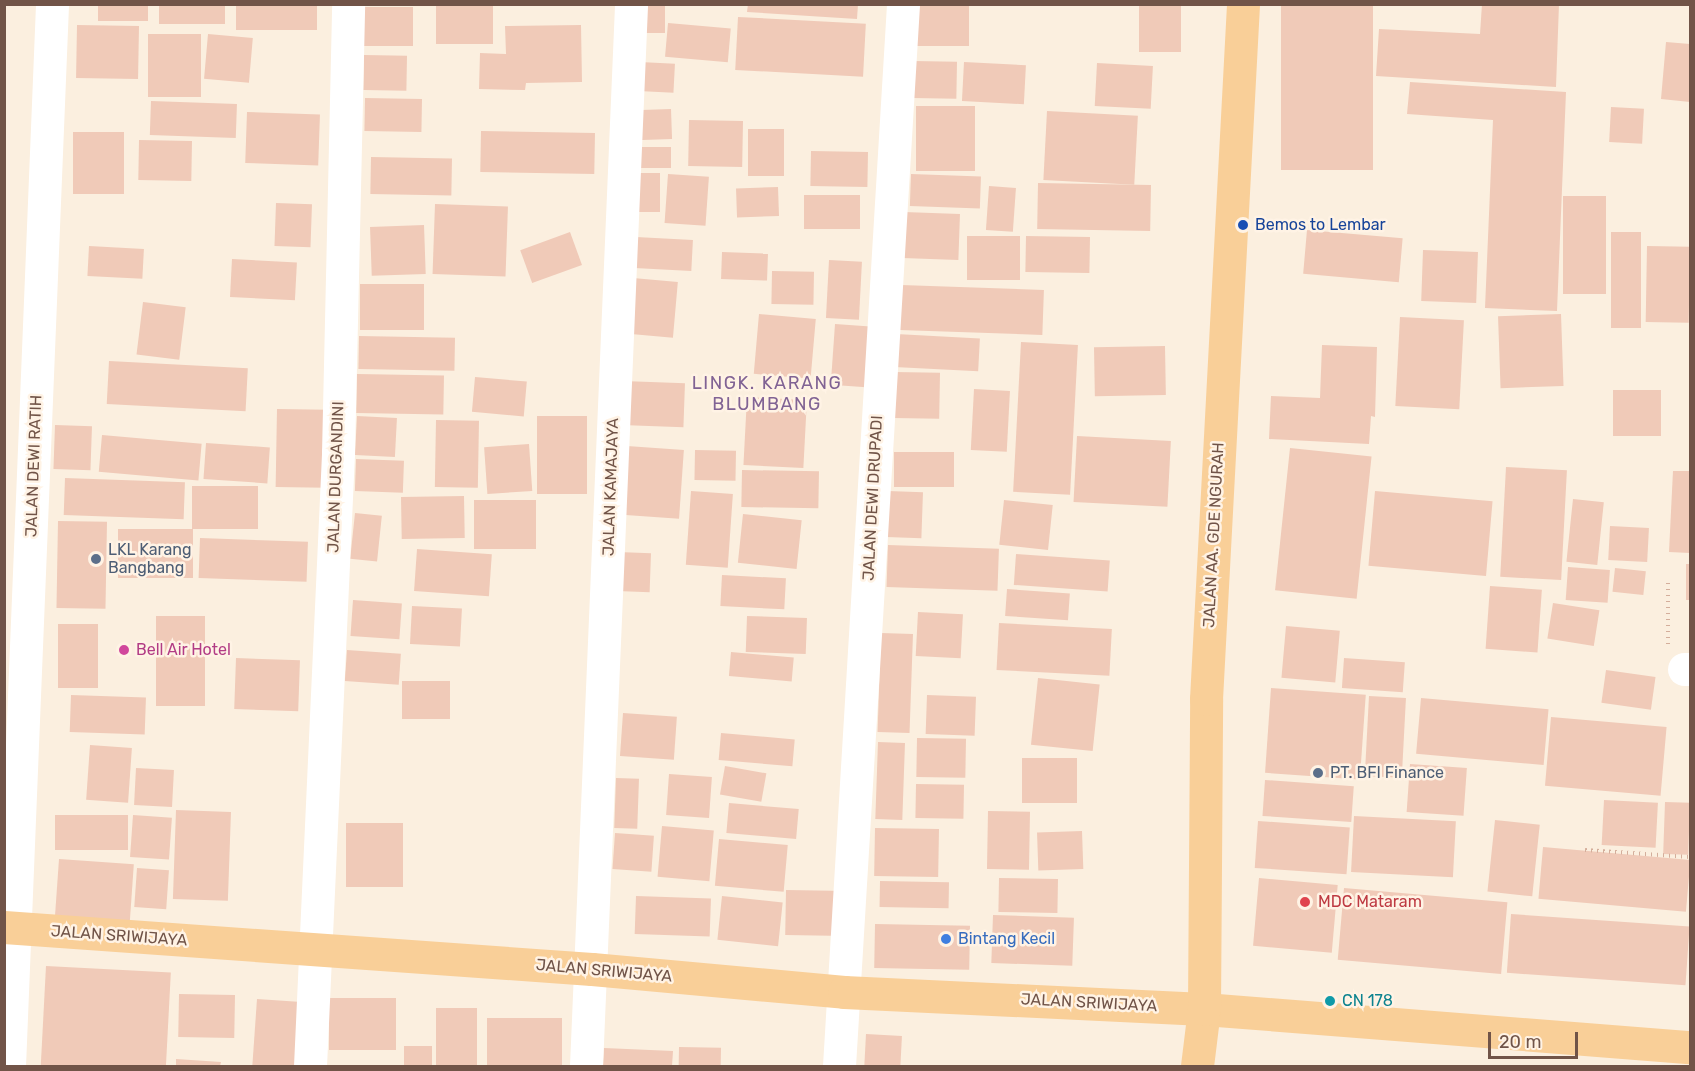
<!DOCTYPE html>
<style>
body{margin:0}
#map{position:relative;width:1695px;height:1071px;overflow:hidden;background:#fbefdf;font-family:Rubik,sans-serif}
div>[style]{position:absolute}
.building>*{inset:0;background:#f0cab8;transform-origin:0 0}
.path>*{height:4px;margin-top:-2px;transform-origin:0;background:repeating-linear-gradient(90deg,#d4ae9b 0 1.5px,transparent 0 6px)}
.minor>*{height:33px;margin:-16.5px;padding:0 16.5px;transform-origin:16.5px;border-radius:16.5px;background:#fff}
.major>*{height:33px;margin:-16.5px;padding:0 16.5px;transform-origin:16.5px;border-radius:16.5px;background:#f9cf98}
.dots>*{width:16px;height:16px;translate:-50% -50%;box-sizing:border-box;border:3px solid #fff3e5;border-radius:50%}
span{translate:-50% -50%;white-space:nowrap;text-align:center;line-height:1.15;-webkit-text-stroke:5px #fff3e5;paint-order:stroke}
.transit-label{font-size:16px;color:#164399}
.left{translate:0 -50%;text-align:left}
.street-label{font-size:16px;color:#715448}
.service-label{font-size:16px;color:#4e5e75}
.hotel-label{font-size:16px;color:#b23c85}
.health-label{font-size:16px;color:#be3a42}
.shop-label{font-size:16px;color:#366cbe}
.culture-label{font-size:16px;color:#0d838f}
.neighbourhood-label{font-size:18px;color:#816394;letter-spacing:1.5px}
.frame{position:absolute;inset:0;border:6px solid #715448;pointer-events:none}
.scale{position:absolute;left:1488px;top:1032px;width:90px;height:27px;box-sizing:border-box;border:3px solid #715448;border-top:0;padding-left:8px;font-size:18px;line-height:21px;white-space:nowrap;color:#715448;-webkit-text-stroke:4px #fff3e5;paint-order:stroke}
</style>
<div id="map">
<div class="building">
<div style="left:98px;top:4px;width:50px;height:17px"></div>
<div style="left:159px;top:4px;width:66px;height:20px"></div>
<div style="left:236px;top:4px;width:81px;height:26px"></div>
<div style="left:436px;top:4px;width:57px;height:40px"></div>
<div style="left:643px;top:4px;width:22px;height:29px"></div>
<div style="clip-path:polygon(748px 4px,858px 4px,857px 19px,747px 12px)"></div>
<div style="left:915px;top:4px;width:54px;height:42px"></div>
<div style="left:1139px;top:4px;width:42px;height:48px"></div>
<div style="left:1281px;top:4px;width:92px;height:166px"></div>
<div style="clip-path:polygon(1482px 4px,1559px 4px,1556px 87px,1376px 76px,1379px 29px,1480px 34px)"></div>
<div style="left:363px;top:7px;width:50px;height:39px"></div>
<div style="left:738px;top:17px;width:128px;height:53px;rotate:3deg"></div>
<div style="left:668px;top:23px;width:63px;height:34px;rotate:5deg"></div>
<div style="left:77px;top:25px;width:62px;height:53px;rotate:1deg"></div>
<div style="clip-path:polygon(581px 25px,582px 82px,526px 83px,525px 90px,479px 89px,480px 53px,506px 54px,505px 26px)"></div>
<div style="left:148px;top:34px;width:53px;height:63px"></div>
<div style="left:208px;top:34px;width:45px;height:45px;rotate:5deg"></div>
<div style="clip-path:polygon(1666px 42px,1690px 44px,1690px 102px,1661px 99px)"></div>
<div style="left:364px;top:55px;width:43px;height:35px;rotate:1deg"></div>
<div style="left:913px;top:61px;width:44px;height:37px;rotate:1deg"></div>
<div style="left:640px;top:62px;width:35px;height:29px;rotate:3deg"></div>
<div style="left:964px;top:62px;width:62px;height:39px;rotate:3deg"></div>
<div style="left:1097px;top:63px;width:56px;height:43px;rotate:3deg"></div>
<div style="clip-path:polygon(1410px 82px,1566px 92px,1557px 311px,1485px 308px,1493px 120px,1407px 114px)"></div>
<div style="left:365px;top:98px;width:57px;height:33px;rotate:1deg"></div>
<div style="left:151px;top:101px;width:86px;height:34px;rotate:2deg"></div>
<div style="left:916px;top:106px;width:59px;height:65px"></div>
<div style="left:1611px;top:107px;width:33px;height:35px;rotate:3deg"></div>
<div style="left:671px;top:109px;width:30px;height:37px;rotate:88deg"></div>
<div style="left:1047px;top:111px;width:91px;height:69px;rotate:3deg"></div>
<div style="left:247px;top:112px;width:73px;height:51px;rotate:2deg"></div>
<div style="left:689px;top:120px;width:54px;height:46px;rotate:1deg"></div>
<div style="left:748px;top:129px;width:36px;height:47px"></div>
<div style="left:481px;top:131px;width:114px;height:41px;rotate:1deg"></div>
<div style="left:73px;top:132px;width:51px;height:62px"></div>
<div style="left:139px;top:140px;width:53px;height:40px;rotate:1deg"></div>
<div style="left:637px;top:147px;width:34px;height:21px"></div>
<div style="left:811px;top:151px;width:57px;height:35px;rotate:1deg"></div>
<div style="left:371px;top:157px;width:81px;height:37px;rotate:1deg"></div>
<div style="left:634px;top:173px;width:26px;height:39px"></div>
<div style="left:668px;top:174px;width:41px;height:49px;rotate:4deg"></div>
<div style="left:911px;top:174px;width:70px;height:32px;rotate:2deg"></div>
<div style="left:1038px;top:183px;width:113px;height:46px;rotate:1deg"></div>
<div style="left:989px;top:186px;width:27px;height:44px;rotate:4deg"></div>
<div style="left:778px;top:187px;width:29px;height:42px;rotate:88deg"></div>
<div style="left:804px;top:195px;width:56px;height:34px"></div>
<div style="left:1563px;top:196px;width:43px;height:98px"></div>
<div style="left:276px;top:203px;width:36px;height:43px;rotate:2deg"></div>
<div style="left:435px;top:204px;width:73px;height:70px;rotate:2deg"></div>
<div style="left:904px;top:212px;width:56px;height:46px;rotate:2deg"></div>
<div style="left:424px;top:225px;width:49px;height:54px;rotate:88deg"></div>
<div style="left:1307px;top:230px;width:96px;height:44px;rotate:5deg"></div>
<div style="left:570px;top:232px;width:35px;height:53px;rotate:70deg"></div>
<div style="left:1611px;top:232px;width:30px;height:96px"></div>
<div style="left:967px;top:236px;width:53px;height:44px"></div>
<div style="left:1026px;top:236px;width:64px;height:36px;rotate:1deg"></div>
<div style="left:636px;top:237px;width:57px;height:31px;rotate:3deg"></div>
<div style="left:89px;top:246px;width:55px;height:30px;rotate:3deg"></div>
<div style="left:1647px;top:246px;width:43px;height:76px;rotate:1deg"></div>
<div style="left:1423px;top:250px;width:55px;height:51px;rotate:2deg"></div>
<div style="left:722px;top:252px;width:46px;height:27px;rotate:2deg"></div>
<div style="left:232px;top:259px;width:65px;height:38px;rotate:3deg"></div>
<div style="left:829px;top:260px;width:33px;height:58px;rotate:3deg"></div>
<div style="left:772px;top:271px;width:42px;height:33px;rotate:1deg"></div>
<div style="left:633px;top:278px;width:45px;height:56px;rotate:5deg"></div>
<div style="left:360px;top:284px;width:64px;height:46px"></div>
<div style="left:901px;top:285px;width:143px;height:45px;rotate:2deg"></div>
<div style="left:143px;top:302px;width:43px;height:53px;rotate:7deg"></div>
<div style="left:759px;top:314px;width:57px;height:60px;rotate:5deg"></div>
<div style="left:1561px;top:314px;width:72px;height:63px;rotate:88deg"></div>
<div style="left:1400px;top:317px;width:64px;height:89px;rotate:3deg"></div>
<div style="left:835px;top:324px;width:39px;height:61px;rotate:4deg"></div>
<div style="left:896px;top:334px;width:84px;height:33px;rotate:3deg"></div>
<div style="left:359px;top:336px;width:96px;height:33px;rotate:1deg"></div>
<div style="left:1021px;top:342px;width:57px;height:150px;rotate:3deg"></div>
<div style="clip-path:polygon(1322px 345px,1377px 347px,1375px 417px,1371px 416px,1369px 444px,1269px 439px,1271px 396px,1320px 398px)"></div>
<div style="left:1165px;top:346px;width:49px;height:71px;rotate:89deg"></div>
<div style="left:109px;top:361px;width:139px;height:43px;rotate:3deg"></div>
<div style="left:894px;top:372px;width:46px;height:46px;rotate:1deg"></div>
<div style="left:357px;top:374px;width:87px;height:39px;rotate:1deg"></div>
<div style="left:475px;top:377px;width:52px;height:35px;rotate:5deg"></div>
<div style="left:623px;top:381px;width:62px;height:44px;rotate:2deg"></div>
<div style="left:974px;top:389px;width:36px;height:61px;rotate:3deg"></div>
<div style="left:1613px;top:390px;width:48px;height:46px"></div>
<div style="left:747px;top:397px;width:60px;height:68px;rotate:3deg"></div>
<div style="left:277px;top:409px;width:50px;height:78px;rotate:1deg"></div>
<div style="left:357px;top:416px;width:40px;height:39px;rotate:3deg"></div>
<div style="left:537px;top:416px;width:50px;height:78px"></div>
<div style="left:436px;top:420px;width:43px;height:67px;rotate:1deg"></div>
<div style="left:55px;top:425px;width:37px;height:44px;rotate:2deg"></div>
<div style="left:102px;top:435px;width:100px;height:37px;rotate:5deg"></div>
<div style="left:1077px;top:436px;width:94px;height:66px;rotate:3deg"></div>
<div style="left:206px;top:443px;width:64px;height:36px;rotate:4deg"></div>
<div style="left:529px;top:444px;width:47px;height:45px;rotate:86deg"></div>
<div style="left:627px;top:446px;width:57px;height:69px;rotate:4deg"></div>
<div style="left:1290px;top:448px;width:82px;height:143px;rotate:6deg"></div>
<div style="left:695px;top:450px;width:41px;height:30px;rotate:1deg"></div>
<div style="left:894px;top:452px;width:60px;height:35px"></div>
<div style="left:356px;top:459px;width:48px;height:32px;rotate:2deg"></div>
<div style="left:1506px;top:467px;width:61px;height:110px;rotate:3deg"></div>
<div style="left:742px;top:470px;width:77px;height:37px;rotate:1deg"></div>
<div style="clip-path:polygon(1673px 471px,1690px 471px,1690px 553px,1669px 552px)"></div>
<div style="left:65px;top:478px;width:120px;height:37px;rotate:2deg"></div>
<div style="left:192px;top:486px;width:66px;height:43px"></div>
<div style="left:691px;top:491px;width:42px;height:74px;rotate:4deg"></div>
<div style="left:888px;top:491px;width:35px;height:46px;rotate:2deg"></div>
<div style="left:1375px;top:491px;width:118px;height:75px;rotate:5deg"></div>
<div style="left:464px;top:496px;width:42px;height:63px;rotate:89deg"></div>
<div style="left:1573px;top:499px;width:31px;height:63px;rotate:6deg"></div>
<div style="left:474px;top:500px;width:62px;height:49px"></div>
<div style="left:1004px;top:500px;width:49px;height:45px;rotate:6deg"></div>
<div style="left:355px;top:513px;width:27px;height:46px;rotate:6deg"></div>
<div style="left:743px;top:514px;width:59px;height:49px;rotate:6deg"></div>
<div style="left:58px;top:521px;width:49px;height:87px;rotate:1deg"></div>
<div style="left:1610px;top:526px;width:39px;height:34px;rotate:3deg"></div>
<div style="left:118px;top:529px;width:75px;height:49px"></div>
<div style="left:200px;top:538px;width:108px;height:40px;rotate:2deg"></div>
<div style="left:888px;top:545px;width:111px;height:42px;rotate:2deg"></div>
<div style="left:417px;top:549px;width:75px;height:42px;rotate:4deg"></div>
<div style="left:618px;top:552px;width:33px;height:39px;rotate:2deg"></div>
<div style="left:1016px;top:554px;width:94px;height:31px;rotate:4deg"></div>
<div style="left:1686px;top:564px;width:4px;height:36px"></div>
<div style="left:1568px;top:567px;width:42px;height:33px;rotate:4deg"></div>
<div style="left:1615px;top:568px;width:31px;height:24px;rotate:6deg"></div>
<div style="left:722px;top:575px;width:64px;height:31px;rotate:3deg"></div>
<div style="left:1490px;top:586px;width:52px;height:63px;rotate:4deg"></div>
<div style="left:1007px;top:589px;width:63px;height:27px;rotate:4deg"></div>
<div style="left:353px;top:600px;width:49px;height:36px;rotate:4deg"></div>
<div style="left:1553px;top:603px;width:47px;height:36px;rotate:9deg"></div>
<div style="left:412px;top:606px;width:50px;height:38px;rotate:3deg"></div>
<div style="left:918px;top:612px;width:45px;height:44px;rotate:3deg"></div>
<div style="left:156px;top:616px;width:49px;height:90px"></div>
<div style="left:747px;top:616px;width:60px;height:36px;rotate:2deg"></div>
<div style="left:999px;top:623px;width:113px;height:47px;rotate:3deg"></div>
<div style="left:58px;top:624px;width:40px;height:64px"></div>
<div style="left:1286px;top:626px;width:54px;height:52px;rotate:5deg"></div>
<div style="left:881px;top:633px;width:32px;height:99px;rotate:2deg"></div>
<div style="left:347px;top:650px;width:54px;height:31px;rotate:4deg"></div>
<div style="left:731px;top:652px;width:63px;height:24px;rotate:5deg"></div>
<div style="left:236px;top:658px;width:64px;height:51px;rotate:2deg"></div>
<div style="left:1344px;top:658px;width:61px;height:30px;rotate:4deg"></div>
<div style="left:1606px;top:670px;width:50px;height:33px;rotate:8deg"></div>
<div style="left:1038px;top:678px;width:62px;height:67px;rotate:6deg"></div>
<div style="left:402px;top:681px;width:48px;height:38px"></div>
<div style="left:1271px;top:688px;width:95px;height:85px;rotate:4deg"></div>
<div style="left:71px;top:695px;width:75px;height:37px;rotate:2deg"></div>
<div style="left:927px;top:695px;width:49px;height:39px;rotate:2deg"></div>
<div style="left:1369px;top:696px;width:37px;height:80px;rotate:3deg"></div>
<div style="left:1421px;top:698px;width:128px;height:56px;rotate:5deg"></div>
<div style="left:623px;top:713px;width:54px;height:43px;rotate:4deg"></div>
<div style="left:1551px;top:717px;width:116px;height:69px;rotate:5deg"></div>
<div style="left:721px;top:733px;width:74px;height:27px;rotate:5deg"></div>
<div style="left:917px;top:738px;width:49px;height:39px;rotate:1deg"></div>
<div style="left:878px;top:742px;width:27px;height:77px;rotate:2deg"></div>
<div style="left:90px;top:745px;width:42px;height:55px;rotate:4deg"></div>
<div style="left:1077px;top:758px;width:45px;height:55px;rotate:90deg"></div>
<div style="left:1410px;top:764px;width:57px;height:48px;rotate:4deg"></div>
<div style="left:725px;top:766px;width:42px;height:29px;rotate:10deg"></div>
<div style="left:136px;top:768px;width:38px;height:37px;rotate:3deg"></div>
<div style="left:669px;top:774px;width:43px;height:41px;rotate:4deg"></div>
<div style="left:616px;top:778px;width:23px;height:50px;rotate:2deg"></div>
<div style="left:1265px;top:780px;width:89px;height:36px;rotate:4deg"></div>
<div style="left:916px;top:784px;width:48px;height:34px;rotate:1deg"></div>
<div style="left:1604px;top:800px;width:54px;height:45px;rotate:3deg"></div>
<div style="left:1665px;top:802px;width:25px;height:52px;rotate:2deg"></div>
<div style="left:729px;top:803px;width:70px;height:30px;rotate:5deg"></div>
<div style="left:176px;top:810px;width:55px;height:89px;rotate:2deg"></div>
<div style="left:988px;top:811px;width:42px;height:58px;rotate:1deg"></div>
<div style="left:55px;top:815px;width:73px;height:35px"></div>
<div style="left:133px;top:815px;width:39px;height:42px;rotate:4deg"></div>
<div style="left:1354px;top:816px;width:102px;height:56px;rotate:3deg"></div>
<div style="left:1495px;top:820px;width:45px;height:72px;rotate:6deg"></div>
<div style="left:1258px;top:821px;width:92px;height:47px;rotate:4deg"></div>
<div style="left:346px;top:823px;width:57px;height:64px"></div>
<div style="left:662px;top:826px;width:52px;height:51px;rotate:5deg"></div>
<div style="left:875px;top:828px;width:64px;height:48px;rotate:1deg"></div>
<div style="left:1082px;top:831px;width:38px;height:45px;rotate:88deg"></div>
<div style="left:615px;top:833px;width:39px;height:36px;rotate:4deg"></div>
<div style="left:719px;top:839px;width:69px;height:47px;rotate:5deg"></div>
<div style="left:1543px;top:847px;width:148px;height:52px;rotate:5deg"></div>
<div style="left:59px;top:859px;width:75px;height:57px;rotate:4deg"></div>
<div style="left:137px;top:868px;width:32px;height:39px;rotate:4deg"></div>
<div style="left:999px;top:878px;width:59px;height:34px;rotate:1deg"></div>
<div style="left:1259px;top:878px;width:79px;height:68px;rotate:5deg"></div>
<div style="left:880px;top:881px;width:69px;height:26px;rotate:1deg"></div>
<div style="left:1344px;top:888px;width:164px;height:72px;rotate:5deg"></div>
<div style="left:786px;top:890px;width:61px;height:45px;rotate:1deg"></div>
<div style="left:636px;top:896px;width:75px;height:38px;rotate:2deg"></div>
<div style="left:722px;top:896px;width:61px;height:44px;rotate:6deg"></div>
<div style="left:1511px;top:914px;width:179px;height:59px;rotate:4deg"></div>
<div style="left:993px;top:915px;width:81px;height:48px;rotate:2deg"></div>
<div style="left:875px;top:924px;width:95px;height:44px;rotate:1deg"></div>
<div style="left:46px;top:966px;width:125px;height:100px;rotate:3deg"></div>
<div style="left:179px;top:994px;width:56px;height:43px;rotate:1deg"></div>
<div style="left:329px;top:998px;width:67px;height:52px"></div>
<div style="left:257px;top:999px;width:48px;height:67px;rotate:4deg"></div>
<div style="left:436px;top:1008px;width:41px;height:58px"></div>
<div style="left:487px;top:1018px;width:75px;height:48px"></div>
<div style="left:866px;top:1034px;width:36px;height:32px;rotate:3deg"></div>
<div style="left:404px;top:1046px;width:28px;height:20px"></div>
<div style="left:679px;top:1047px;width:42px;height:19px;rotate:1deg"></div>
<div style="clip-path:polygon(604px 1048px,673px 1051px,672px 1066px,603px 1066px)"></div>
<div style="clip-path:polygon(176px 1059px,221px 1062px,220px 1066px,176px 1066px)"></div>
</div>
<div class="path">
<div style="left:1668px;top:644px;width:66px;rotate:-90deg"></div>
<div style="left:1585px;top:850px;width:105px;rotate:3.8deg"></div>
</div>
<div class="minor">
<div style="left:1684px;top:669px;width:6px"></div>
<div style="left:9px;top:1066px;width:1063px;rotate:-87.68deg"></div>
<div style="left:310px;top:1066px;width:614px;rotate:-87.38deg"></div>
<div style="left:338px;top:453px;width:449px;rotate:-88.7deg"></div>
<div style="left:586px;top:1066px;width:1063px;rotate:-87.57deg"></div>
<div style="left:839px;top:1066px;width:1064px;rotate:-86.55deg"></div>
</div>
<div class="major">
<div style="left:4px;top:927px;width:589px;rotate:4.09deg"></div>
<div style="left:592px;top:969px;width:253px;rotate:5.2deg"></div>
<div style="left:844px;top:992px;width:360px;rotate:2.7deg"></div>
<div style="left:1204px;top:1009px;width:487px;rotate:4.5deg"></div>
<div style="left:1197px;top:1066px;width:57px;rotate:-83deg"></div>
<div style="left:1204px;top:1009px;width:310px;rotate:-89.6deg"></div>
<div style="left:1206px;top:699px;width:696px;rotate:-86.95deg"></div>
</div>
<div class="dots">
<div style="left:1243px;top:225px;background:#1a4fb4"></div>
<div style="left:96px;top:559px;background:#5c6f8a"></div>
<div style="left:124px;top:650px;background:#d1479c"></div>
<div style="left:1318px;top:773px;background:#5c6f8a"></div>
<div style="left:1305px;top:902px;background:#e0444e"></div>
<div style="left:946px;top:939px;background:#3f7fe0"></div>
<div style="left:1330px;top:1001px;background:#0f9aa8"></div>
</div>
<div class="transit-label">
<span class="left" style="left:1255px;top:225px">Bemos to Lembar</span>
</div>
<div class="street-label">
<span style="left:34px;top:466px;rotate:-88deg">JALAN DEWI RATIH</span>
<span style="left:336px;top:477px;rotate:-88deg">JALAN DURGANDINI</span>
<span style="left:611px;top:487px;rotate:-88deg">JALAN KAMAJAYA</span>
<span style="left:873px;top:498px;rotate:-87deg">JALAN DEWI DRUPADI</span>
<span style="left:1214px;top:535px;rotate:-87deg">JALAN AA. GDE NGURAH</span>
<span style="left:119px;top:936px;rotate:4deg">JALAN SRIWIJAYA</span>
<span style="left:604px;top:971px;rotate:5deg">JALAN SRIWIJAYA</span>
<span style="left:1089px;top:1003px;rotate:3deg">JALAN SRIWIJAYA</span>
</div>
<div class="service-label">
<span class="left" style="left:108px;top:559px">LKL Karang<br>Bangbang</span>
<span class="left" style="left:1330px;top:773px">PT. BFI Finance</span>
</div>
<div class="hotel-label">
<span class="left" style="left:136px;top:650px">Bell Air Hotel</span>
</div>
<div class="health-label">
<span class="left" style="left:1318px;top:902px">MDC Mataram</span>
</div>
<div class="shop-label">
<span class="left" style="left:958px;top:939px">Bintang Kecil</span>
</div>
<div class="culture-label">
<span class="left" style="left:1342px;top:1001px">CN 178</span>
</div>
<div class="neighbourhood-label">
<span style="left:767px;top:394px">LINGK. KARANG<br>BLUMBANG</span>
</div>
<div class="frame"></div>
<div class="scale">20 m</div>
</div>
